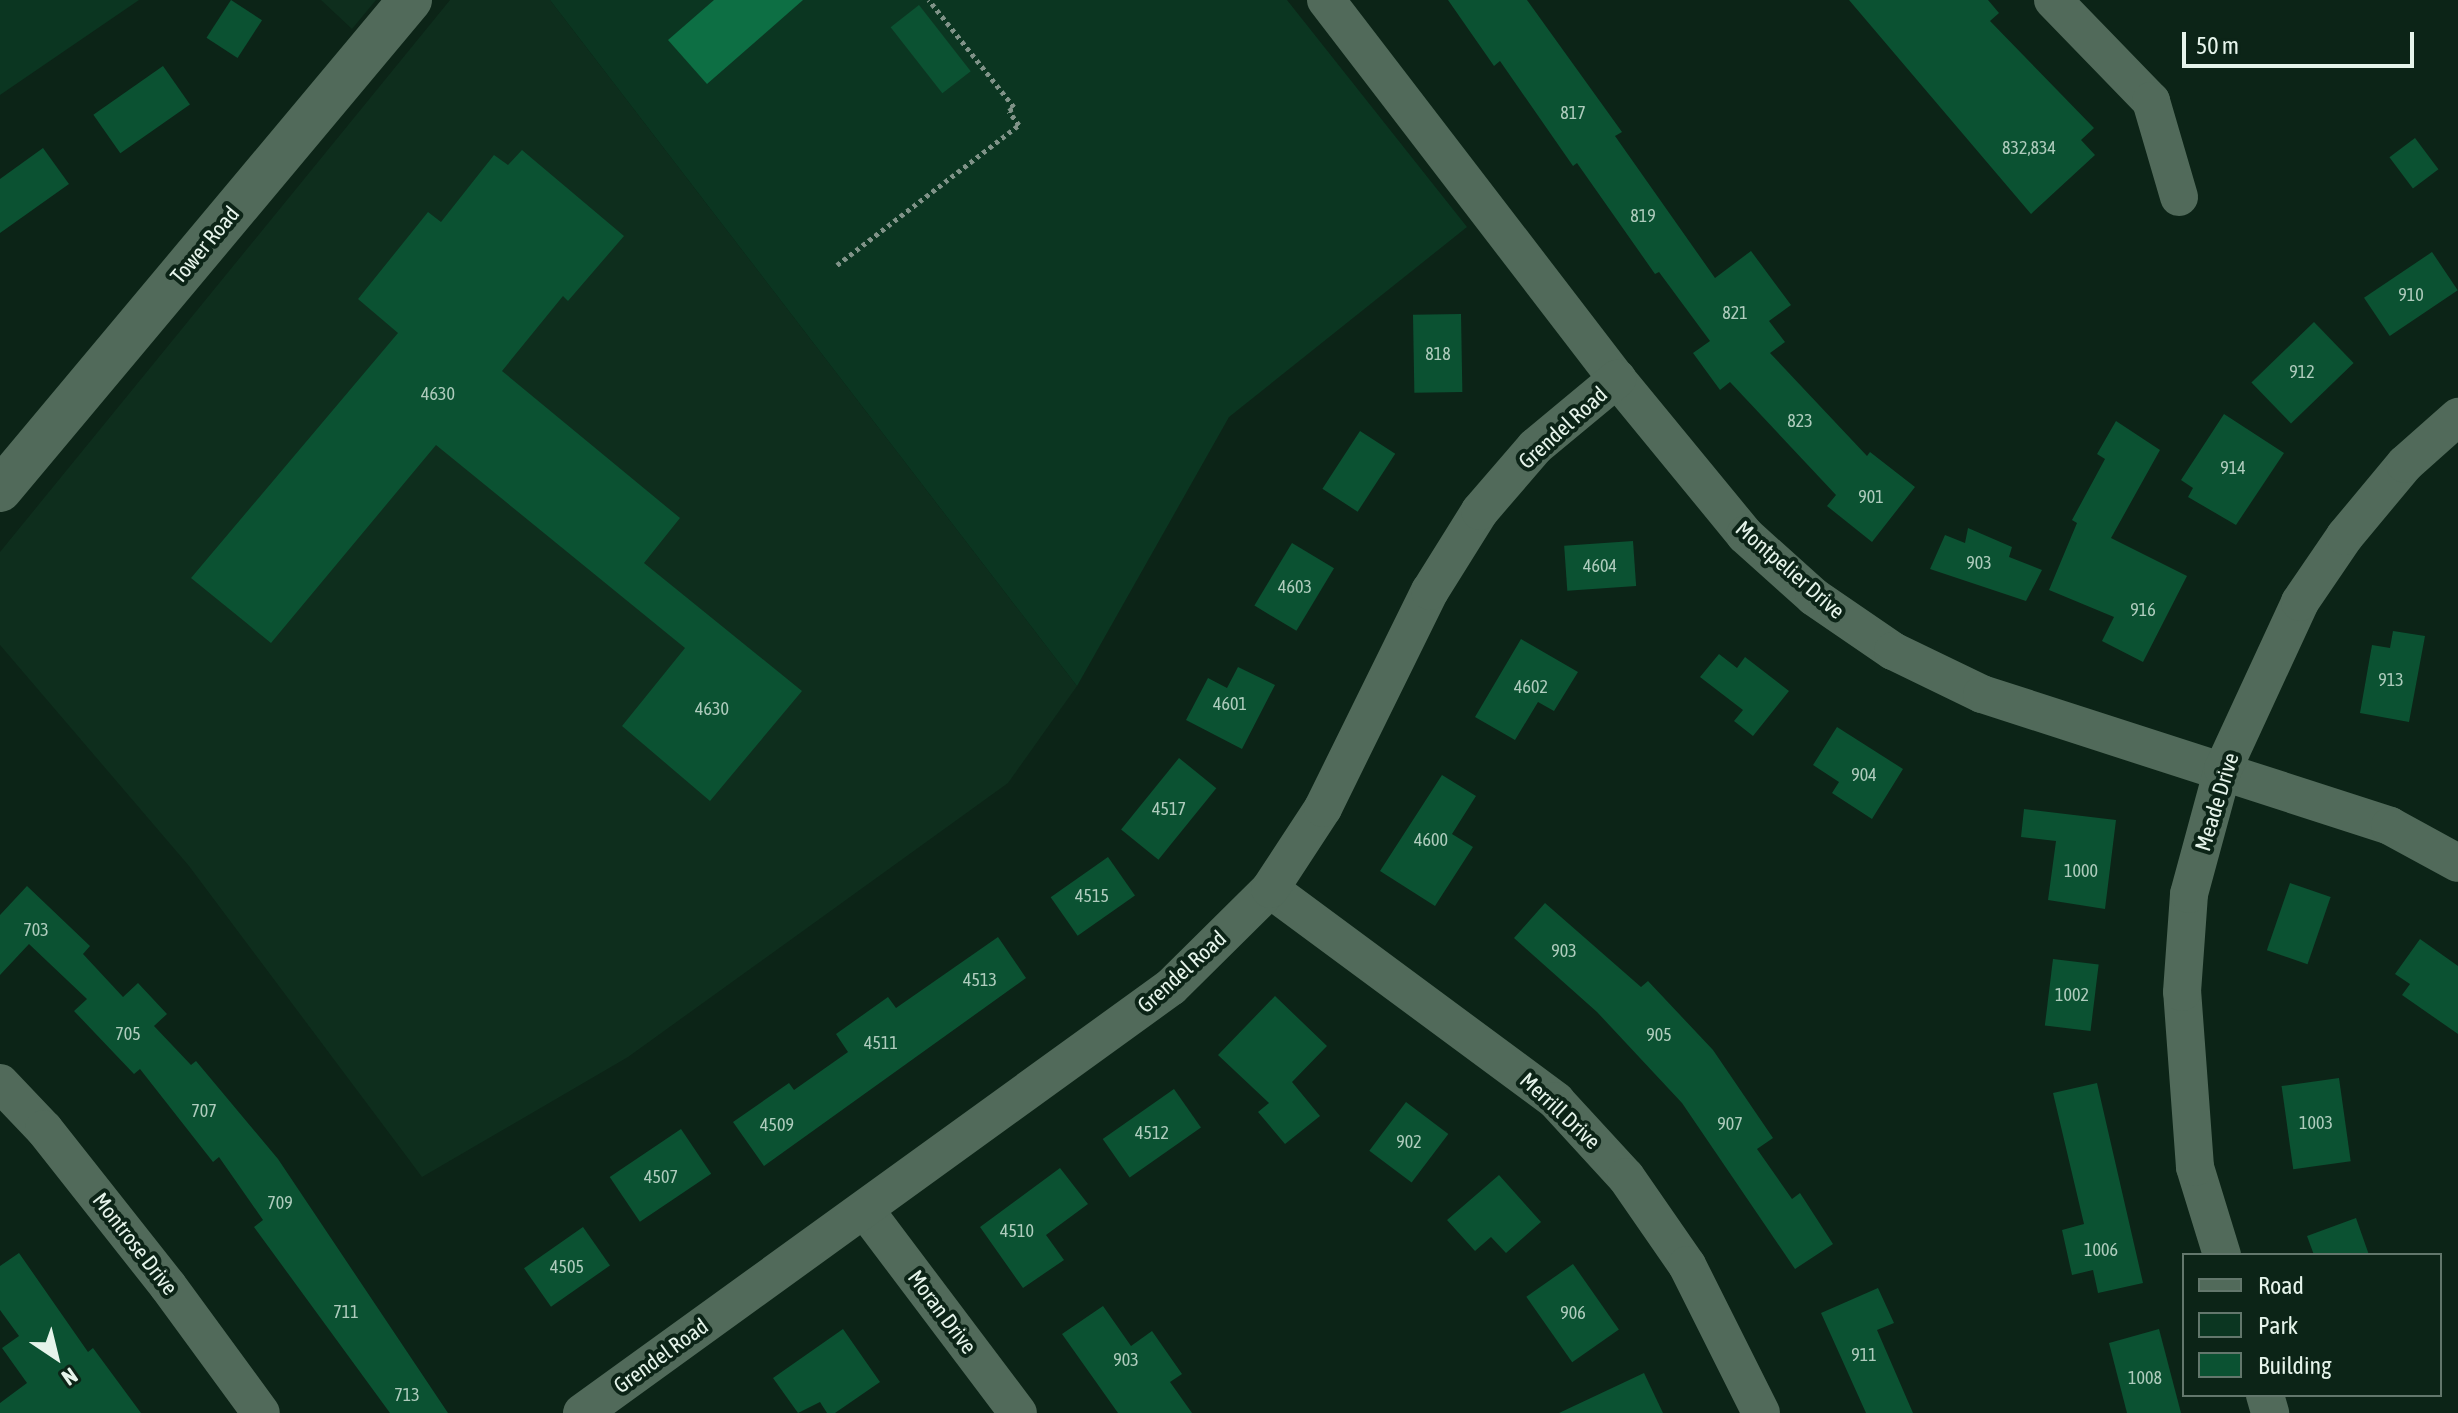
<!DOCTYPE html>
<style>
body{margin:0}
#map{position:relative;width:2458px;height:1413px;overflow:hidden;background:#0c2417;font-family:"Asap Condensed",sans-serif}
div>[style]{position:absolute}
.built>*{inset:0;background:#0e2e1d}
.green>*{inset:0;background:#0b3621}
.water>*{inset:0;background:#0d6f44}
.building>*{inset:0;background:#0b5232;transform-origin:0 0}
.path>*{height:5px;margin-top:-2.5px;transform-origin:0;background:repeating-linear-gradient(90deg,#809388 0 4px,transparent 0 8px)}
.minor>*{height:38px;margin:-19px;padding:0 19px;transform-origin:19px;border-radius:19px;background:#516a5a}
.tertiary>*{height:44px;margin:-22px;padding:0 22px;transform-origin:22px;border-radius:22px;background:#516a5a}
span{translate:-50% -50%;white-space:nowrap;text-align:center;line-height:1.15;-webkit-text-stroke:8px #0c2417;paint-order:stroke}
.number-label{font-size:18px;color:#afccbd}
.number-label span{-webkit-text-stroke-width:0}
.street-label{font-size:22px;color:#e6f4eb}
.legend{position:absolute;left:2182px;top:1253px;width:260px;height:144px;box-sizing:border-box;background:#0c2417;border:2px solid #63776c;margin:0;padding:10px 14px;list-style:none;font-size:24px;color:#e6f4eb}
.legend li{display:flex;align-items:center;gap:16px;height:40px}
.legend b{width:40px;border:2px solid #63776c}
.north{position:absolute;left:16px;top:1317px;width:80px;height:80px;-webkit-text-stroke:6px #0c2417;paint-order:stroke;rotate:145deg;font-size:22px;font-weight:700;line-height:32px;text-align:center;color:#e6f4eb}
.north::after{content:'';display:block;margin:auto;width:28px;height:36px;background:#e6f4eb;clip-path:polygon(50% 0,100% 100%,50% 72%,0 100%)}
.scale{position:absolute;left:2182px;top:32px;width:232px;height:36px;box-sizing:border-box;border:4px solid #e6f4eb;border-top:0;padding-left:10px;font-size:24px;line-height:28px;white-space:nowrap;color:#e6f4eb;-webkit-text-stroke:6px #0c2417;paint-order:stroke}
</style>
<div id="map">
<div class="built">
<div style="clip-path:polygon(321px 0,376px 0,352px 29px)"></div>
<div style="clip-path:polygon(450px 0,550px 0,1077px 686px,1008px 783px,628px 1057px,422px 1177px,189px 866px,0 645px,0 552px)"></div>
</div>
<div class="green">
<div style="clip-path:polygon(0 0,139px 0,0 95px)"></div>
<div style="clip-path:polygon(550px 0,1287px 0,1467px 227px,1229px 417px,1077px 686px)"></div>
</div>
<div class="water">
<div style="clip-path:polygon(714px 0,803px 0,707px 84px,668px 40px)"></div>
</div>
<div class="building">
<div style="left:231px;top:0;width:37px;height:45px;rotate:33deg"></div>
<div style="clip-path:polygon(1448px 0,1527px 0,1622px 132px,1615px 136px,1715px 278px,1751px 251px,1791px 305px,1769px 321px,1785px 342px,1770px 353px,1867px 456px,1870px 452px,1915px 487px,1872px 542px,1827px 506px,1836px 495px,1730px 382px,1720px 390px,1693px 353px,1710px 341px,1659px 272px,1655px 274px,1577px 163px,1573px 166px,1500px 61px,1494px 66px)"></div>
<div style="clip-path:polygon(1849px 0,1988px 0,1999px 13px,1990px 21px,2094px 128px,2081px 140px,2095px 155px,2031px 214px)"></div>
<div style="left:919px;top:5px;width:84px;height:36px;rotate:52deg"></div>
<div style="left:163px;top:66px;width:47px;height:85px;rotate:55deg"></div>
<div style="left:2415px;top:138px;width:39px;height:32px;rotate:53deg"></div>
<div style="clip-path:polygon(43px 148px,69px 184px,0 233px,0 179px)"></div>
<div style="clip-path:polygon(522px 150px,624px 236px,568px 301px,563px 296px,502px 371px,680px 518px,644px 563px,802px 691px,710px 801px,622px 726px,685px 648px,436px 445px,271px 643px,191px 578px,398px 333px,358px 299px,428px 212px,441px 222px,494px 155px,508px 165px)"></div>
<div style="left:2432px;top:252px;width:46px;height:82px;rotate:56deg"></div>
<div style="left:1461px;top:314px;width:78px;height:48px;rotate:89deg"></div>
<div style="left:2314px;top:322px;width:57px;height:87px;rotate:46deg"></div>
<div style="clip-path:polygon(2224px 414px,2284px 453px,2236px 525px,2188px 497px,2193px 488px,2181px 480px)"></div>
<div style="clip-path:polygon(2116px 421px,2160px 450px,2111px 538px,2187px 576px,2143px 662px,2102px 641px,2114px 617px,2049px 590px,2077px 523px,2072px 520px,2105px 459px,2097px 454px)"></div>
<div style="left:1360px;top:431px;width:42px;height:69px;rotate:33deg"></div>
<div style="clip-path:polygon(1968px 528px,2012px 547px,2009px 557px,2042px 570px,2026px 601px,1930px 569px,1945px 535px,1965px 543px)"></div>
<div style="left:1633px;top:541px;width:45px;height:69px;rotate:86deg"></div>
<div style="left:1292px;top:543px;width:49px;height:73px;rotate:31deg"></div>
<div style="clip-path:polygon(2393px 631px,2425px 636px,2409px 722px,2360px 713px,2372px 645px,2390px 648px)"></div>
<div style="clip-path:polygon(1521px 639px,1578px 672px,1554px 711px,1538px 702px,1515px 740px,1475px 717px)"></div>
<div style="clip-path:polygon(1719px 654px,1737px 668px,1745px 657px,1789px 691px,1753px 736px,1734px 721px,1743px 710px,1700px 677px)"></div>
<div style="clip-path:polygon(1238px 667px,1275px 685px,1242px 749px,1186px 720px,1208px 678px,1227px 688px)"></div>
<div style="clip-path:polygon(1837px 727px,1903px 769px,1872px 819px,1832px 793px,1839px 782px,1813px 765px)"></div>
<div style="left:1179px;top:758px;width:48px;height:92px;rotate:39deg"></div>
<div style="clip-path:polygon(1442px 775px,1476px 796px,1452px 834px,1473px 847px,1435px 906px,1380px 871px)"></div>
<div style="clip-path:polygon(2024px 809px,2116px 820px,2105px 909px,2048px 900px,2056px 841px,2021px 837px)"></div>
<div style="left:1108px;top:857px;width:47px;height:70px;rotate:55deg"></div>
<div style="left:2290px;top:883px;width:43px;height:71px;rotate:19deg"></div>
<div style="clip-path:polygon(27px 886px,90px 946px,83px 954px,123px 997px,138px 983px,167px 1014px,154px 1026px,191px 1065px,196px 1061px,278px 1159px,448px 1413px,390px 1413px,254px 1227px,263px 1220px,219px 1157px,213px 1162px,140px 1069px,134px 1074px,74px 1011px,87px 999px,29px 944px,0 975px,0 915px)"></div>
<div style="clip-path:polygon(1545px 903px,1641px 987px,1648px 981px,1713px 1050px,1773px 1138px,1757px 1149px,1792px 1199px,1800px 1193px,1833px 1244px,1795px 1269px,1682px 1103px,1597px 1012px,1514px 938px)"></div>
<div style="clip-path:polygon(998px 937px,1026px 978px,764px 1166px,733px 1122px,789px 1083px,794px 1090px,848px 1052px,836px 1034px,888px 997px,896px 1008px)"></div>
<div style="clip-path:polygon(2420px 939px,2458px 966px,2458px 1034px,2402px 995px,2410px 984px,2395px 974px)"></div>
<div style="left:2053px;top:959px;width:46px;height:67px;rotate:7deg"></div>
<div style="clip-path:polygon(1275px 996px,1327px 1046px,1292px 1082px,1320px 1116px,1285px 1144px,1258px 1112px,1269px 1103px,1218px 1055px)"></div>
<div style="left:2339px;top:1078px;width:84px;height:58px;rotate:82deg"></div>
<div style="clip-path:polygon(2097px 1083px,2143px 1283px,2098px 1293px,2093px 1270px,2072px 1275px,2062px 1230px,2084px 1224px,2053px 1093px)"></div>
<div style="left:1174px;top:1089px;width:47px;height:87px;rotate:55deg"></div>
<div style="left:1406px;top:1102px;width:53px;height:61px;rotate:37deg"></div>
<div style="left:681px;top:1129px;width:54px;height:86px;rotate:56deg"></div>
<div style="clip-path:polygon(1060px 1168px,1088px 1204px,1046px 1235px,1064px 1260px,1023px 1288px,980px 1227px)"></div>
<div style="clip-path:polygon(1499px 1175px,1541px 1222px,1506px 1253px,1491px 1237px,1475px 1251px,1447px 1220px)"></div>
<div style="clip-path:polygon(2356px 1218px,2369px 1255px,2314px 1255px,2307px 1236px)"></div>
<div style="left:583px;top:1227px;width:47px;height:72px;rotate:55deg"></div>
<div style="clip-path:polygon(19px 1253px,88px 1352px,93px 1348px,141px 1413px,0 1413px,0 1403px,27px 1383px,2px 1348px,19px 1336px,0 1310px,0 1266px)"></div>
<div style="left:1573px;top:1264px;width:80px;height:57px;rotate:55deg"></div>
<div style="clip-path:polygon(1878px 1288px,1894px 1323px,1877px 1330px,1913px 1413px,1866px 1413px,1821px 1313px)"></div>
<div style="clip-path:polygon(1103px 1306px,1131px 1346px,1152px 1331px,1182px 1374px,1170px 1382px,1192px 1413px,1118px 1413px,1062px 1334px)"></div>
<div style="clip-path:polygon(843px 1329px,880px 1382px,835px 1413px,827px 1413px,820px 1402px,798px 1413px,773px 1378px)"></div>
<div style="clip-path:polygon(2159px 1329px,2181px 1413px,2127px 1413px,2109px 1343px)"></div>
<div style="clip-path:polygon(1644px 1373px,1663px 1413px,1559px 1413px)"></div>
</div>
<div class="path">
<div style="left:837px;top:265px;width:230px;rotate:-37.6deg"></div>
<div style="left:1019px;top:125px;width:17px;rotate:-126deg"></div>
<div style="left:1009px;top:111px;width:6px;rotate:-39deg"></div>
<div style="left:1014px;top:107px;width:137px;rotate:-128.5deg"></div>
</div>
<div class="minor">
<div style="left:1326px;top:0;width:478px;rotate:52.5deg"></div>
<div style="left:1617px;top:379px;width:202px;rotate:50.6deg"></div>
<div style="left:1745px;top:535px;width:93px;rotate:41.9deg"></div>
<div style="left:1814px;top:597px;width:96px;rotate:34.4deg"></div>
<div style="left:1893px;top:651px;width:99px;rotate:25.8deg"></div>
<div style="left:1982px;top:694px;width:429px;rotate:17.9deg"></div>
<div style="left:2390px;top:826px;width:77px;rotate:28.6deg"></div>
<div style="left:2053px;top:0;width:141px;rotate:45.9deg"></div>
<div style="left:2151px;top:101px;width:100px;rotate:73.7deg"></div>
<div style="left:1270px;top:889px;width:356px;rotate:36.5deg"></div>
<div style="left:1556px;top:1101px;width:103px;rotate:47.4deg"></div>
<div style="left:1626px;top:1177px;width:107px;rotate:55.3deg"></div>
<div style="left:1687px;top:1265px;width:165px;rotate:63.4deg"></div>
<div style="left:0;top:1083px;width:64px;rotate:46.3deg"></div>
<div style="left:44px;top:1129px;width:200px;rotate:51.7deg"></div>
<div style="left:168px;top:1286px;width:157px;rotate:53.8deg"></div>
<div style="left:865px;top:1210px;width:254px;rotate:53deg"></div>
<div style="left:2222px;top:1255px;width:92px;rotate:-107.1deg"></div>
<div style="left:2195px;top:1167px;width:175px;rotate:-94.2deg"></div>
<div style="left:2182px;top:992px;width:98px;rotate:-85.9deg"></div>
<div style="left:2189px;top:894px;width:130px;rotate:-74.8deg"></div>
<div style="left:2223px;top:769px;width:184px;rotate:-65.2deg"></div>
<div style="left:2300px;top:602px;width:80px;rotate:-55.7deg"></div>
<div style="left:2345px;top:536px;width:94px;rotate:-50.2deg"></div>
<div style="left:2405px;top:464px;width:71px;rotate:-41.6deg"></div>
<div style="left:2265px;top:1395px;width:19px;rotate:74deg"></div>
<div style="left:582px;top:1413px;width:727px;rotate:-35.88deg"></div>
<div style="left:1171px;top:987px;width:139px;rotate:-44.7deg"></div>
<div style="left:1270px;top:889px;width:97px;rotate:-56.8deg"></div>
<div style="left:1323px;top:808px;width:242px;rotate:-63.8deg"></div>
<div style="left:1430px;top:591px;width:94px;rotate:-58deg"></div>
<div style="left:1480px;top:511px;width:84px;rotate:-49.3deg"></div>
<div style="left:1535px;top:447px;width:107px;rotate:-39.7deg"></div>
</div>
<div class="tertiary">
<div style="left:0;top:490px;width:639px;rotate:-50.08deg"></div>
</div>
<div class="number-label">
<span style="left:1573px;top:113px">817</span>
<span style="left:2029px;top:148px">832,834</span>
<span style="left:1643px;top:216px">819</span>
<span style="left:2411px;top:295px">910</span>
<span style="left:1735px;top:313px">821</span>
<span style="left:1438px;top:354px">818</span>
<span style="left:2302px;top:372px">912</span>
<span style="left:438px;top:394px">4630</span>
<span style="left:1800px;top:421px">823</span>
<span style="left:2233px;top:468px">914</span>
<span style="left:1871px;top:497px">901</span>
<span style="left:1979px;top:563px">903</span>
<span style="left:1600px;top:566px">4604</span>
<span style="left:1295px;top:587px">4603</span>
<span style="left:2143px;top:610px">916</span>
<span style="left:2391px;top:680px">913</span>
<span style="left:1531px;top:687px">4602</span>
<span style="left:1230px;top:704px">4601</span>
<span style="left:712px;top:709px">4630</span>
<span style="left:1864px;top:775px">904</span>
<span style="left:1169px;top:809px">4517</span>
<span style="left:1431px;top:840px">4600</span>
<span style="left:2081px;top:871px">1000</span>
<span style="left:1092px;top:896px">4515</span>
<span style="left:36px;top:930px">703</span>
<span style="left:1564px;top:951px">903</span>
<span style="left:980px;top:980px">4513</span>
<span style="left:2072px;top:995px">1002</span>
<span style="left:128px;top:1034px">705</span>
<span style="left:1659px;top:1035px">905</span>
<span style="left:881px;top:1043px">4511</span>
<span style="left:204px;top:1111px">707</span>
<span style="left:2316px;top:1123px">1003</span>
<span style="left:1730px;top:1124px">907</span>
<span style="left:777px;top:1125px">4509</span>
<span style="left:1152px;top:1133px">4512</span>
<span style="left:1409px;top:1142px">902</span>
<span style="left:661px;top:1177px">4507</span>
<span style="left:280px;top:1203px">709</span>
<span style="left:1017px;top:1231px">4510</span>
<span style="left:2101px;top:1250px">1006</span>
<span style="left:567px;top:1267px">4505</span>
<span style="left:346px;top:1312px">711</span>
<span style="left:1573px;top:1313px">906</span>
<span style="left:1864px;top:1355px">911</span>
<span style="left:1126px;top:1360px">903</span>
<span style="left:2145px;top:1378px">1008</span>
<span style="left:407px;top:1395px">713</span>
</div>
<div class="street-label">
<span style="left:205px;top:245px;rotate:-50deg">Tower Road</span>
<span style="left:1563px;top:428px;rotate:-42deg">Grendel Road</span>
<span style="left:1790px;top:570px;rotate:41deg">Montpelier Drive</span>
<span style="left:2217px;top:802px;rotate:-73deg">Meade Drive</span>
<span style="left:1182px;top:972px;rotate:-42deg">Grendel Road</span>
<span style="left:1560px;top:1111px;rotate:43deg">Merrill Drive</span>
<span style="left:135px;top:1244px;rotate:52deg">Montrose Drive</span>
<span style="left:942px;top:1312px;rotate:53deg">Moran Drive</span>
<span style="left:661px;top:1356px;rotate:-36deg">Grendel Road</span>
</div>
<ul class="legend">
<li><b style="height:10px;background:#516a5a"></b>Road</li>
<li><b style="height:22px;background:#0b3621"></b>Park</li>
<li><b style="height:22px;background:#0b5232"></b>Building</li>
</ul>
<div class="north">N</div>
<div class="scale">50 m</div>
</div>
